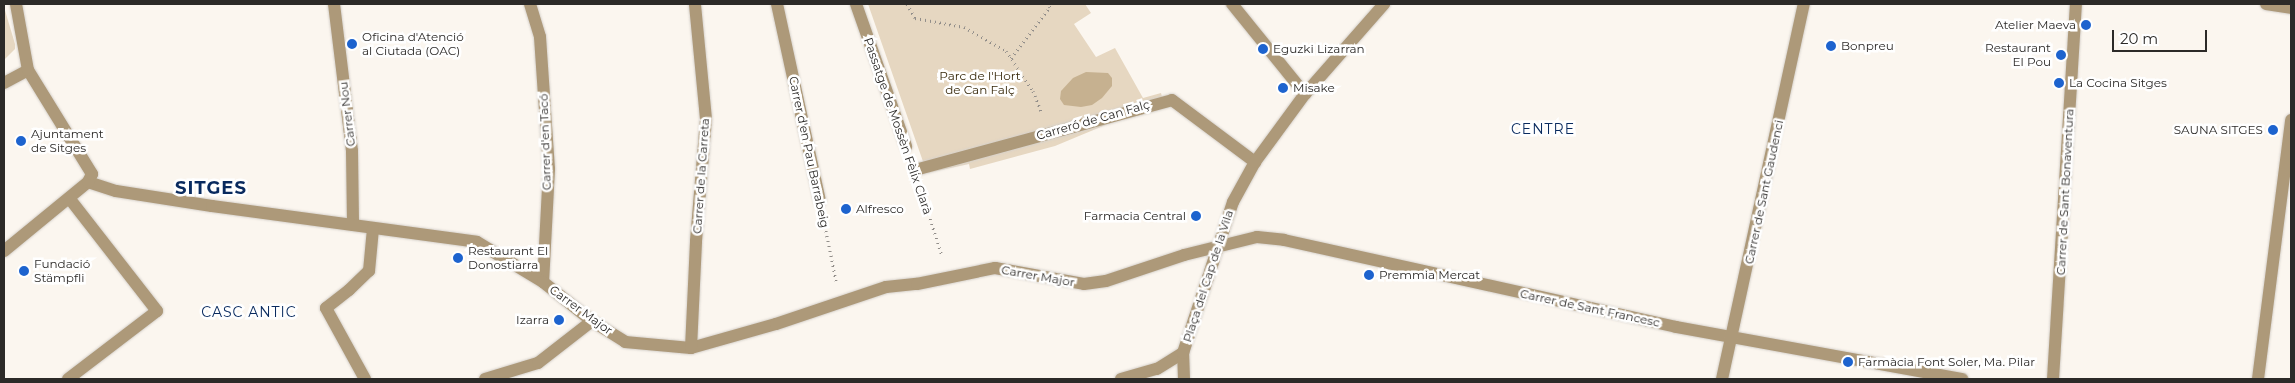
<!DOCTYPE html>
<meta charset="utf-8">
<style>
body{margin:0}
#map{position:relative;width:2295px;height:383px;overflow:hidden;background:#fbf6ef;font-family:Montserrat,sans-serif}
div>[style]{position:absolute}
.green>*{inset:0;background:#e6d7c1}
.water>*{inset:0;background:#c6b190}
.path>*{height:3px;margin-top:-1.5px;transform-origin:0;background:repeating-linear-gradient(90deg,#928e8a 0 1px,transparent 0 5px)}
.roads{filter:drop-shadow(0 0 1px #d6d1cb) drop-shadow(0 0 1px #d6d1cb)}
.lane>*{height:12px;margin:-6px;padding:0 6px;transform-origin:6px;border-radius:6px;background:#ad9979}
.street>*{height:12px;margin:-6px;padding:0 6px;transform-origin:6px;border-radius:6px;background:#ad9979}
.dots>*{width:14px;height:14px;translate:-50% -50%;box-sizing:border-box;border:2px solid #fff;border-radius:50%}
span{translate:-50% -50%;white-space:nowrap;text-align:center;line-height:1.15;-webkit-text-stroke:5px #fff;paint-order:stroke}
.poi-label{font-size:12px;color:#2c2a28}
.right{translate:-100% -50%;text-align:right}
.left{translate:0 -50%;text-align:left}
.park-label{font-size:12px;color:#37280a}
.street-label{font-size:12px;color:#2c2a28}
.neighbourhood-label{font-size:14px;color:#092a5e;letter-spacing:1px}
.district-label{font-size:18px;color:#092a5e;font-weight:700;letter-spacing:1px}
.frame{position:absolute;inset:0;border:5px solid #2c2a28;pointer-events:none}
.scale{position:absolute;left:2112px;top:30px;width:95px;height:22px;box-sizing:border-box;border:2px solid #2c2a28;border-top:0;padding-left:6px;font-size:15px;line-height:18px;white-space:nowrap;color:#2c2a28;-webkit-text-stroke:4px #fff;paint-order:stroke}
</style>
<div id="map">
<div class="green">
<div style="clip-path:polygon(868px 4px,1085px 4px,1091px 13px,1074px 24px,1096px 57px,1115px 48px,1143px 98px,1161px 93px,1163px 101px,1055px 146px,970px 169px,969px 164px,927px 173px)"></div>
<div style="clip-path:polygon(4px 7px,15px 44px,15px 49px,4px 60px)"></div>
</div>
<div class="water">
<div style="clip-path:polygon(1086px 72px,1108px 73px,1112px 78px,1112px 86px,1102px 98px,1092px 105px,1081px 107px,1064px 105px,1060px 99px,1061px 91px,1073px 78px)"></div>
</div>
<div class="path">
<div style="left:907px;top:4px;width:16px;rotate:60deg"></div>
<div style="left:915px;top:18px;width:50px;rotate:10.4deg"></div>
<div style="left:964px;top:27px;width:48px;rotate:29.7deg"></div>
<div style="left:1006px;top:51px;width:48px;rotate:56deg"></div>
<div style="left:1033px;top:91px;width:24px;rotate:68deg"></div>
<div style="left:1011px;top:58px;width:64px;rotate:-52.6deg"></div>
<div style="left:1050px;top:7px;width:4px;rotate:-124deg"></div>
<div style="left:921px;top:190px;width:69px;rotate:72.3deg"></div>
<div style="left:824px;top:221px;width:61px;rotate:78.7deg"></div>
</div>
<div class="roads">
<div class="lane">
<div style="left:68px;top:379px;width:112px;rotate:-37.4deg"></div>
<div style="left:157px;top:311px;width:143px;rotate:-127.9deg"></div>
</div>
<div class="street">
<div style="left:334px;top:4px;width:148px;rotate:83deg"></div>
<div style="left:352px;top:151px;width:74px;rotate:89.2deg"></div>
<div style="left:530px;top:4px;width:34px;rotate:73deg"></div>
<div style="left:540px;top:37px;width:132px;rotate:86.1deg"></div>
<div style="left:549px;top:169px;width:113px;rotate:93deg"></div>
<div style="left:777px;top:4px;width:202px;rotate:77.7deg"></div>
<div style="left:856px;top:4px;width:151px;rotate:70.6deg"></div>
<div style="left:1232px;top:4px;width:116px;rotate:51deg"></div>
<div style="left:2266px;top:4px;width:25px;rotate:9deg"></div>
<div style="left:4px;top:83px;width:27px;rotate:-28deg"></div>
<div style="left:915px;top:170px;width:266px;rotate:-15.2deg"></div>
<div style="left:1172px;top:100px;width:104px;rotate:36.8deg"></div>
<div style="left:88px;top:182px;width:29px;rotate:18deg"></div>
<div style="left:116px;top:191px;width:97px;rotate:8.9deg"></div>
<div style="left:212px;top:206px;width:267px;rotate:7.7deg"></div>
<div style="left:477px;top:242px;width:77px;rotate:31.2deg"></div>
<div style="left:543px;top:282px;width:63px;rotate:38.5deg"></div>
<div style="left:592px;top:321px;width:39px;rotate:32deg"></div>
<div style="left:625px;top:342px;width:66px;rotate:5.2deg"></div>
<div style="left:691px;top:348px;width:88px;rotate:-15.8deg"></div>
<div style="left:776px;top:324px;width:116px;rotate:-18.6deg"></div>
<div style="left:886px;top:287px;width:31px;rotate:-6deg"></div>
<div style="left:917px;top:284px;width:80px;rotate:-11.6deg"></div>
<div style="left:995px;top:268px;width:90px;rotate:10.2deg"></div>
<div style="left:1084px;top:284px;width:22px;rotate:-8deg"></div>
<div style="left:1106px;top:281px;width:82px;rotate:-18.4deg"></div>
<div style="left:1184px;top:255px;width:75px;rotate:-13.9deg"></div>
<div style="left:1257px;top:237px;width:27px;rotate:6deg"></div>
<div style="left:1284px;top:240px;width:402px;rotate:12.5deg"></div>
<div style="left:1676px;top:327px;width:291px;rotate:10.3deg"></div>
<div style="left:4px;top:251px;width:109px;rotate:-39.4deg"></div>
<div style="left:88px;top:182px;width:9px;rotate:-63deg"></div>
<div style="left:92px;top:174px;width:122px;rotate:-121.6deg"></div>
<div style="left:28px;top:70px;width:67px;rotate:-100.3deg"></div>
<div style="left:691px;top:348px;width:107px;rotate:-87.3deg"></div>
<div style="left:696px;top:241px;width:122px;rotate:-85.3deg"></div>
<div style="left:706px;top:119px;width:116px;rotate:-95.5deg"></div>
<div style="left:365px;top:379px;width:81px;rotate:-118.8deg"></div>
<div style="left:326px;top:308px;width:29px;rotate:-38deg"></div>
<div style="left:349px;top:290px;width:28px;rotate:-44deg"></div>
<div style="left:369px;top:271px;width:42px;rotate:-84.6deg"></div>
<div style="left:485px;top:379px;width:55px;rotate:-16.8deg"></div>
<div style="left:538px;top:363px;width:68px;rotate:-37.9deg"></div>
<div style="left:1121px;top:379px;width:37px;rotate:-16deg"></div>
<div style="left:1157px;top:369px;width:31px;rotate:-32deg"></div>
<div style="left:1184px;top:379px;width:26px;rotate:-92deg"></div>
<div style="left:1183px;top:353px;width:159px;rotate:-71.7deg"></div>
<div style="left:1233px;top:202px;width:46px;rotate:-61.2deg"></div>
<div style="left:1255px;top:162px;width:84px;rotate:-53.7deg"></div>
<div style="left:1305px;top:94px;width:120px;rotate:-48.7deg"></div>
<div style="left:1722px;top:379px;width:384px;rotate:-77.7deg"></div>
<div style="left:2053px;top:379px;width:376px;rotate:-86.5deg"></div>
<div style="left:2258px;top:379px;width:261px;rotate:-82.7deg"></div>
</div>
</div>
<div class="dots">
<div style="left:2086px;top:25px;background:#1d63ce"></div>
<div style="left:352px;top:44px;background:#1d63ce"></div>
<div style="left:1831px;top:46px;background:#1d63ce"></div>
<div style="left:1263px;top:49px;background:#1d63ce"></div>
<div style="left:2061px;top:55px;background:#1d63ce"></div>
<div style="left:2059px;top:83px;background:#1d63ce"></div>
<div style="left:1283px;top:88px;background:#1d63ce"></div>
<div style="left:2273px;top:130px;background:#1d63ce"></div>
<div style="left:21px;top:141px;background:#1d63ce"></div>
<div style="left:846px;top:209px;background:#1d63ce"></div>
<div style="left:1196px;top:216px;background:#1d63ce"></div>
<div style="left:458px;top:258px;background:#1d63ce"></div>
<div style="left:24px;top:271px;background:#1d63ce"></div>
<div style="left:1369px;top:275px;background:#1d63ce"></div>
<div style="left:559px;top:320px;background:#1d63ce"></div>
<div style="left:1848px;top:362px;background:#1d63ce"></div>
</div>
<div class="poi-label">
<span class="right" style="left:2076px;top:25px">Atelier Maeva</span>
<span class="left" style="left:362px;top:44px">Oficina d'Atenció<br>al Ciutada (OAC)</span>
<span class="left" style="left:1841px;top:46px">Bonpreu</span>
<span class="right" style="left:2051px;top:55px">Restaurant<br>El Pou</span>
<span class="left" style="left:1273px;top:49px">Eguzki Lizarran</span>
<span class="left" style="left:2069px;top:83px">La Cocina Sitges</span>
<span class="left" style="left:1293px;top:88px">Misake</span>
<span class="right" style="left:2263px;top:130px">SAUNA SITGES</span>
<span class="left" style="left:31px;top:141px">Ajuntament<br>de Sitges</span>
<span class="left" style="left:856px;top:209px">Alfresco</span>
<span class="right" style="left:1186px;top:216px">Farmacia Central</span>
<span class="left" style="left:468px;top:258px">Restaurant El<br>Donostiarra</span>
<span class="left" style="left:34px;top:271px">Fundació<br>Stämpfli</span>
<span class="left" style="left:1379px;top:275px">Premmia Mercat</span>
<span class="right" style="left:549px;top:320px">Izarra</span>
<span class="left" style="left:1858px;top:362px">Farmàcia Font Soler, Ma. Pilar</span>
</div>
<div class="park-label">
<span style="left:980px;top:83px">Parc de l'Hort<br>de Can Falç</span>
</div>
<div class="street-label">
<span style="left:347px;top:114px;rotate:-97deg">Carrer Nou</span>
<span style="left:1093px;top:120px;rotate:-16deg">Carreró de Can Falç</span>
<span style="left:898px;top:126px;rotate:71deg">Passatge de Mossèn Fèlix Clarà</span>
<span style="left:545px;top:142px;rotate:-92deg">Carrer d'en Tacó</span>
<span style="left:809px;top:152px;rotate:78deg">Carrer d'en Pau Barrabeig</span>
<span style="left:701px;top:176px;rotate:-86deg">Carrer de la Carreta</span>
<span style="left:1764px;top:192px;rotate:-78deg">Carrer de Sant Gaudenci</span>
<span style="left:2065px;top:192px;rotate:-87deg">Carrer de Sant Bonaventura</span>
<span style="left:1038px;top:276px;rotate:10deg">Carrer Major</span>
<span style="left:1208px;top:276px;rotate:-72deg">Plaça del Cap de la Vila</span>
<span style="left:1590px;top:308px;rotate:12deg">Carrer de Sant Francesc</span>
<span style="left:581px;top:310px;rotate:36deg">Carrer Major</span>
</div>
<div class="neighbourhood-label">
<span style="left:1543px;top:129px">CENTRE</span>
<span style="left:249px;top:312px">CASC ANTIC</span>
</div>
<div class="district-label">
<span style="left:211px;top:188px">SITGES</span>
</div>
<div class="frame"></div>
<div class="scale">20 m</div>
</div>
